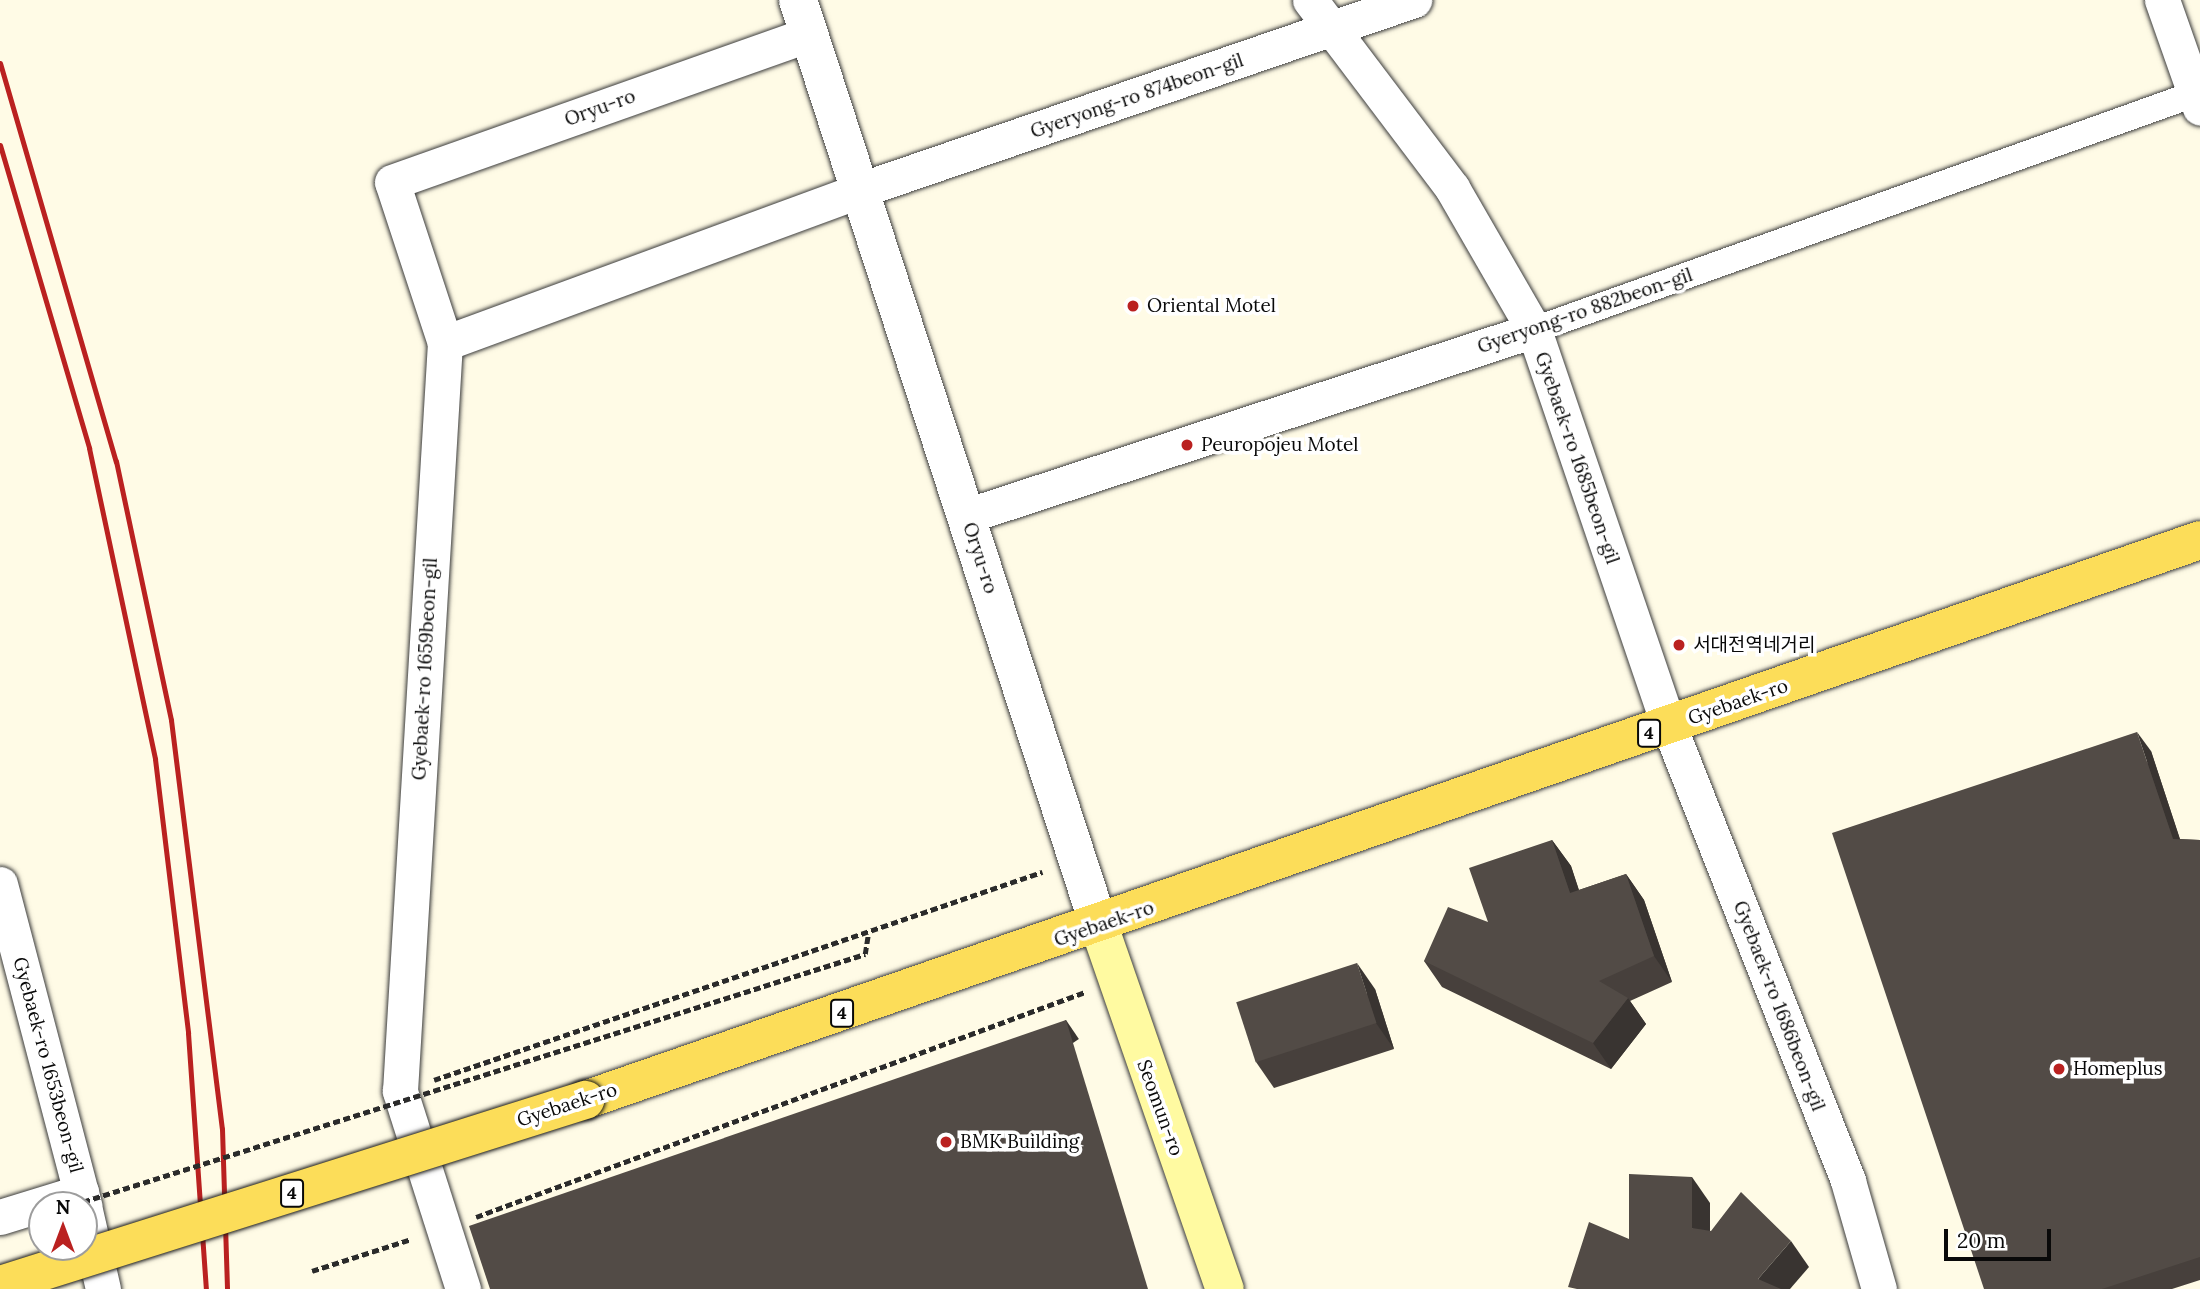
<!DOCTYPE html>
<meta charset="utf-8">
<style>
body{margin:0}
#map{position:relative;width:2200px;height:1289px;overflow:hidden;background:#fffbe6;font-family:Lora,"Noto Sans KR",serif}
div>[style]{position:absolute}
.path>*{height:4.5px;margin-top:-2.25px;transform-origin:0;background:repeating-linear-gradient(90deg,#2b2b2b 0 7px,transparent 0 10.5px)}
.roads{filter:drop-shadow(0 0 2px #3c3c3c) drop-shadow(0 0 2px #3c3c3c)}
.pedestrian>*{height:26px;margin:-13px;padding:0 13px;transform-origin:13px;border-radius:13px;background:#fff}
.minor>*{height:35px;margin:-17.5px;padding:0 17.5px;transform-origin:17.5px;border-radius:17.5px;background:#fff}
.tertiary>*{height:38px;margin:-19px;padding:0 19px;transform-origin:19px;border-radius:19px;background:#fff}
.secondary>*{height:38px;margin:-19px;padding:0 19px;transform-origin:19px;border-radius:19px;background:#fffaa1}
.primary>*{height:38px;margin:-19px;padding:0 19px;transform-origin:19px;border-radius:19px;background:#fcdd59}
.rail>*{height:5px;margin:-2.5px;padding:0 2.5px;transform-origin:2.5px;border-radius:2.5px;background:#ba2120}
.path-bridge>*{height:4.5px;margin-top:-2.25px;transform-origin:0;background:repeating-linear-gradient(90deg,#2b2b2b 0 7px,transparent 0 10.5px)}
.bridges{filter:drop-shadow(0 0 2px #1a1a1a) drop-shadow(0 0 2px #1a1a1a)}
.primary-bridge>*{height:38px;margin:-19px;padding:0 19px;transform-origin:19px;border-radius:19px;background:#fcdd59}
.wall>*{inset:0;background:#47403c}
.shaded-wall>*{inset:0;background:#393431;transform-origin:0 0}
.building>*{inset:0;background:#524b46;transform-origin:0 0}
.dots>*{width:19px;height:19px;translate:-50% -50%;box-sizing:border-box;border:4px solid #fff;border-radius:50%}
span{translate:-50% -50%;white-space:nowrap;text-align:center;line-height:1.15;-webkit-text-stroke:7px #fff;paint-order:stroke}
.shield-label span{padding:2px 5px;background:#fff;border:2px solid;border-radius:5px;-webkit-text-stroke-width:0}
.shield-label{font-size:18px;color:#090909;font-weight:700}
.street-label{font-size:19px;color:#090909}
.poi-label{font-size:19px;color:#090909}
.left{translate:0 -50%;text-align:left}
.north{position:absolute;left:28px;top:1191px;width:70px;height:70px;box-sizing:border-box;background:#fff;border:2px solid #9d9d9d;border-radius:50%;rotate:0deg;font-size:19px;font-weight:700;line-height:28px;text-align:center;color:#090909}
.north::after{content:'';display:block;margin:auto;width:24px;height:32px;background:#ba2120;clip-path:polygon(50% 0,100% 100%,50% 72%,0 100%)}
.scale{position:absolute;left:1944px;top:1229px;width:107px;height:32px;box-sizing:border-box;border:4px solid #090909;border-top:0;padding-left:9px;font-size:21px;line-height:24px;white-space:nowrap;color:#090909;-webkit-text-stroke:5px #fff;paint-order:stroke}
</style>
<div id="map">
<div class="path">
<div style="left:865px;top:954px;width:19px;rotate:-81deg"></div>
<div style="left:434px;top:1080px;width:643px;rotate:-18.89deg"></div>
<div style="left:476px;top:1217px;width:649px;rotate:-20.28deg"></div>
<div style="left:312px;top:1271px;width:104px;rotate:-17.9deg"></div>
</div>
<div class="roads">
<div class="pedestrian">
<div style="left:1534px;top:330px;width:707px;rotate:-19.66deg"></div>
</div>
<div class="minor">
<div style="left:1310px;top:0;width:236px;rotate:52.9deg"></div>
<div style="left:1452px;top:188px;width:164px;rotate:60deg"></div>
<div style="left:1534px;top:330px;width:418px;rotate:71.2deg"></div>
<div style="left:1669px;top:726px;width:489px;rotate:68.5deg"></div>
<div style="left:1848px;top:1181px;width:112px;rotate:74deg"></div>
<div style="left:2162px;top:0;width:114px;rotate:70.6deg"></div>
<div style="left:445px;top:343px;width:442px;rotate:-20.2deg"></div>
<div style="left:860px;top:190px;width:586px;rotate:-18.93deg"></div>
<div style="left:966px;top:516px;width:598px;rotate:-18.13deg"></div>
<div style="left:0;top:884px;width:332px;rotate:75.3deg"></div>
<div style="left:84px;top:1206px;width:85px;rotate:77.1deg"></div>
<div style="left:0;top:1217px;width:85px;rotate:-17.2deg"></div>
<div style="left:463px;top:1289px;width:208px;rotate:-107.7deg"></div>
<div style="left:400px;top:1091px;width:749px;rotate:-86.56deg"></div>
<div style="left:445px;top:343px;width:169px;rotate:-108.2deg"></div>
<div style="left:392px;top:182px;width:442px;rotate:-19.5deg"></div>
</div>
<div class="tertiary">
<div style="left:798px;top:0;width:974px;rotate:71.99deg"></div>
</div>
<div class="secondary">
<div style="left:1099px;top:926px;width:384px;rotate:70.9deg"></div>
</div>
<div class="primary">
<div style="left:585px;top:1100px;width:1709px;rotate:-19.12deg"></div>
</div>
</div>
<div class="rail">
<div style="left:0;top:63px;width:415px;rotate:73.8deg"></div>
<div style="left:116px;top:461px;width:265px;rotate:78deg"></div>
<div style="left:171px;top:720px;width:412px;rotate:82.9deg"></div>
<div style="left:222px;top:1129px;width:160px;rotate:88.2deg"></div>
<div style="left:0;top:145px;width:316px;rotate:73.6deg"></div>
<div style="left:89px;top:448px;width:318px;rotate:78deg"></div>
<div style="left:155px;top:759px;width:276px;rotate:83.1deg"></div>
<div style="left:188px;top:1033px;width:257px;rotate:86deg"></div>
</div>
<div class="path-bridge">
<div style="left:73px;top:1205px;width:831px;rotate:-17.58deg"></div>
</div>
<div class="bridges">
<div class="primary-bridge">
<div style="left:0;top:1285px;width:614px;rotate:-17.55deg"></div>
</div>
</div>
<div class="wall">
<div style="clip-path:polygon(2151px 751px,2180px 839px,2200px 840px,2200px 1280px,2172px 1289px,1984px 1289px)"></div>
<div style="clip-path:polygon(1552px 840px,1571px 866px,1579px 890px,1626px 874px,1644px 900px,1672px 982px,1630px 1001px,1646px 1024px,1611px 1069px,1442px 987px,1424px 961px,1488px 922px)"></div>
<div style="clip-path:polygon(1375px 989px,1394px 1049px,1274px 1088px,1256px 1062px)"></div>
</div>
<div class="shaded-wall">
<div style="clip-path:polygon(2137px 732px,2151px 751px,2186px 858px,2173px 839px)"></div>
<div style="clip-path:polygon(1552px 840px,1571px 866px,1588px 919px,1570px 893px)"></div>
<div style="clip-path:polygon(1626px 874px,1644px 900px,1672px 982px,1654px 956px)"></div>
<div style="clip-path:polygon(1357px 963px,1375px 989px,1394px 1049px,1376px 1023px)"></div>
<div style="clip-path:polygon(1628px 998px,1646px 1024px,1611px 1069px,1593px 1043px)"></div>
<div style="left:1066px;top:1020px;width:23px;height:281px;rotate:56deg"></div>
<div style="clip-path:polygon(1692px 1177px,1710px 1203px,1710px 1254px,1692px 1228px)"></div>
<div style="clip-path:polygon(1791px 1241px,1809px 1267px,1790px 1289px,1765px 1289px,1758px 1279px)"></div>
</div>
<div class="building">
<div style="clip-path:polygon(2137px 732px,2173px 839px,2200px 840px,2200px 1257px,2102px 1289px,1984px 1289px,1832px 833px)"></div>
<div style="clip-path:polygon(1552px 840px,1570px 893px,1626px 874px,1654px 956px,1599px 981px,1628px 998px,1593px 1043px,1424px 961px,1448px 907px,1488px 922px,1469px 868px)"></div>
<div style="left:1357px;top:963px;width:63px;height:127px;rotate:72deg"></div>
<div style="clip-path:polygon(1066px 1020px,1148px 1289px,490px 1289px,469px 1226px)"></div>
<div style="clip-path:polygon(1629px 1174px,1692px 1177px,1692px 1228px,1711px 1231px,1741px 1192px,1791px 1241px,1758px 1279px,1781px 1289px,1577px 1289px,1568px 1287px,1589px 1222px,1629px 1239px)"></div>
</div>
<div class="dots">
<div style="left:1133px;top:306px;background:#ba2120"></div>
<div style="left:1187px;top:445px;background:#ba2120"></div>
<div style="left:1679px;top:645px;background:#ba2120"></div>
<div style="left:2059px;top:1069px;background:#ba2120"></div>
<div style="left:946px;top:1142px;background:#ba2120"></div>
</div>
<div class="shield-label">
<span style="left:1649px;top:733px">4</span>
<span style="left:842px;top:1013px">4</span>
<span style="left:292px;top:1193px">4</span>
</div>
<div class="street-label">
<span style="left:1137px;top:96px;rotate:-19deg">Gyeryong-ro 874beon-gil</span>
<span style="left:600px;top:108px;rotate:-20deg">Oryu-ro</span>
<span style="left:1585px;top:311px;rotate:-19deg">Gyeryong-ro 882beon-gil</span>
<span style="left:1577px;top:458px;rotate:71deg">Gyebaek-ro 1685beon-gil</span>
<span style="left:980px;top:558px;rotate:72deg">Oryu-ro</span>
<span style="left:425px;top:669px;rotate:-87deg">Gyebaek-ro 1659beon-gil</span>
<span style="left:1738px;top:702px;rotate:-19deg">Gyebaek-ro</span>
<span style="left:1104px;top:924px;rotate:-19deg">Gyebaek-ro</span>
<span style="left:1779px;top:1006px;rotate:69deg">Gyebaek-ro 1686beon-gil</span>
<span style="left:48px;top:1065px;rotate:75deg">Gyebaek-ro 1653beon-gil</span>
<span style="left:567px;top:1105px;rotate:-18deg">Gyebaek-ro</span>
<span style="left:1160px;top:1108px;rotate:70deg">Seomun-ro</span>
</div>
<div class="poi-label">
<span class="left" style="left:1147px;top:306px">Oriental Motel</span>
<span class="left" style="left:1201px;top:445px">Peuropojeu Motel</span>
<span class="left" style="left:1693px;top:645px">서대전역네거리</span>
<span class="left" style="left:2073px;top:1069px">Homeplus</span>
<span class="left" style="left:960px;top:1142px">BMK Building</span>
</div>
<div class="north">N</div>
<div class="scale">20 m</div>
</div>
